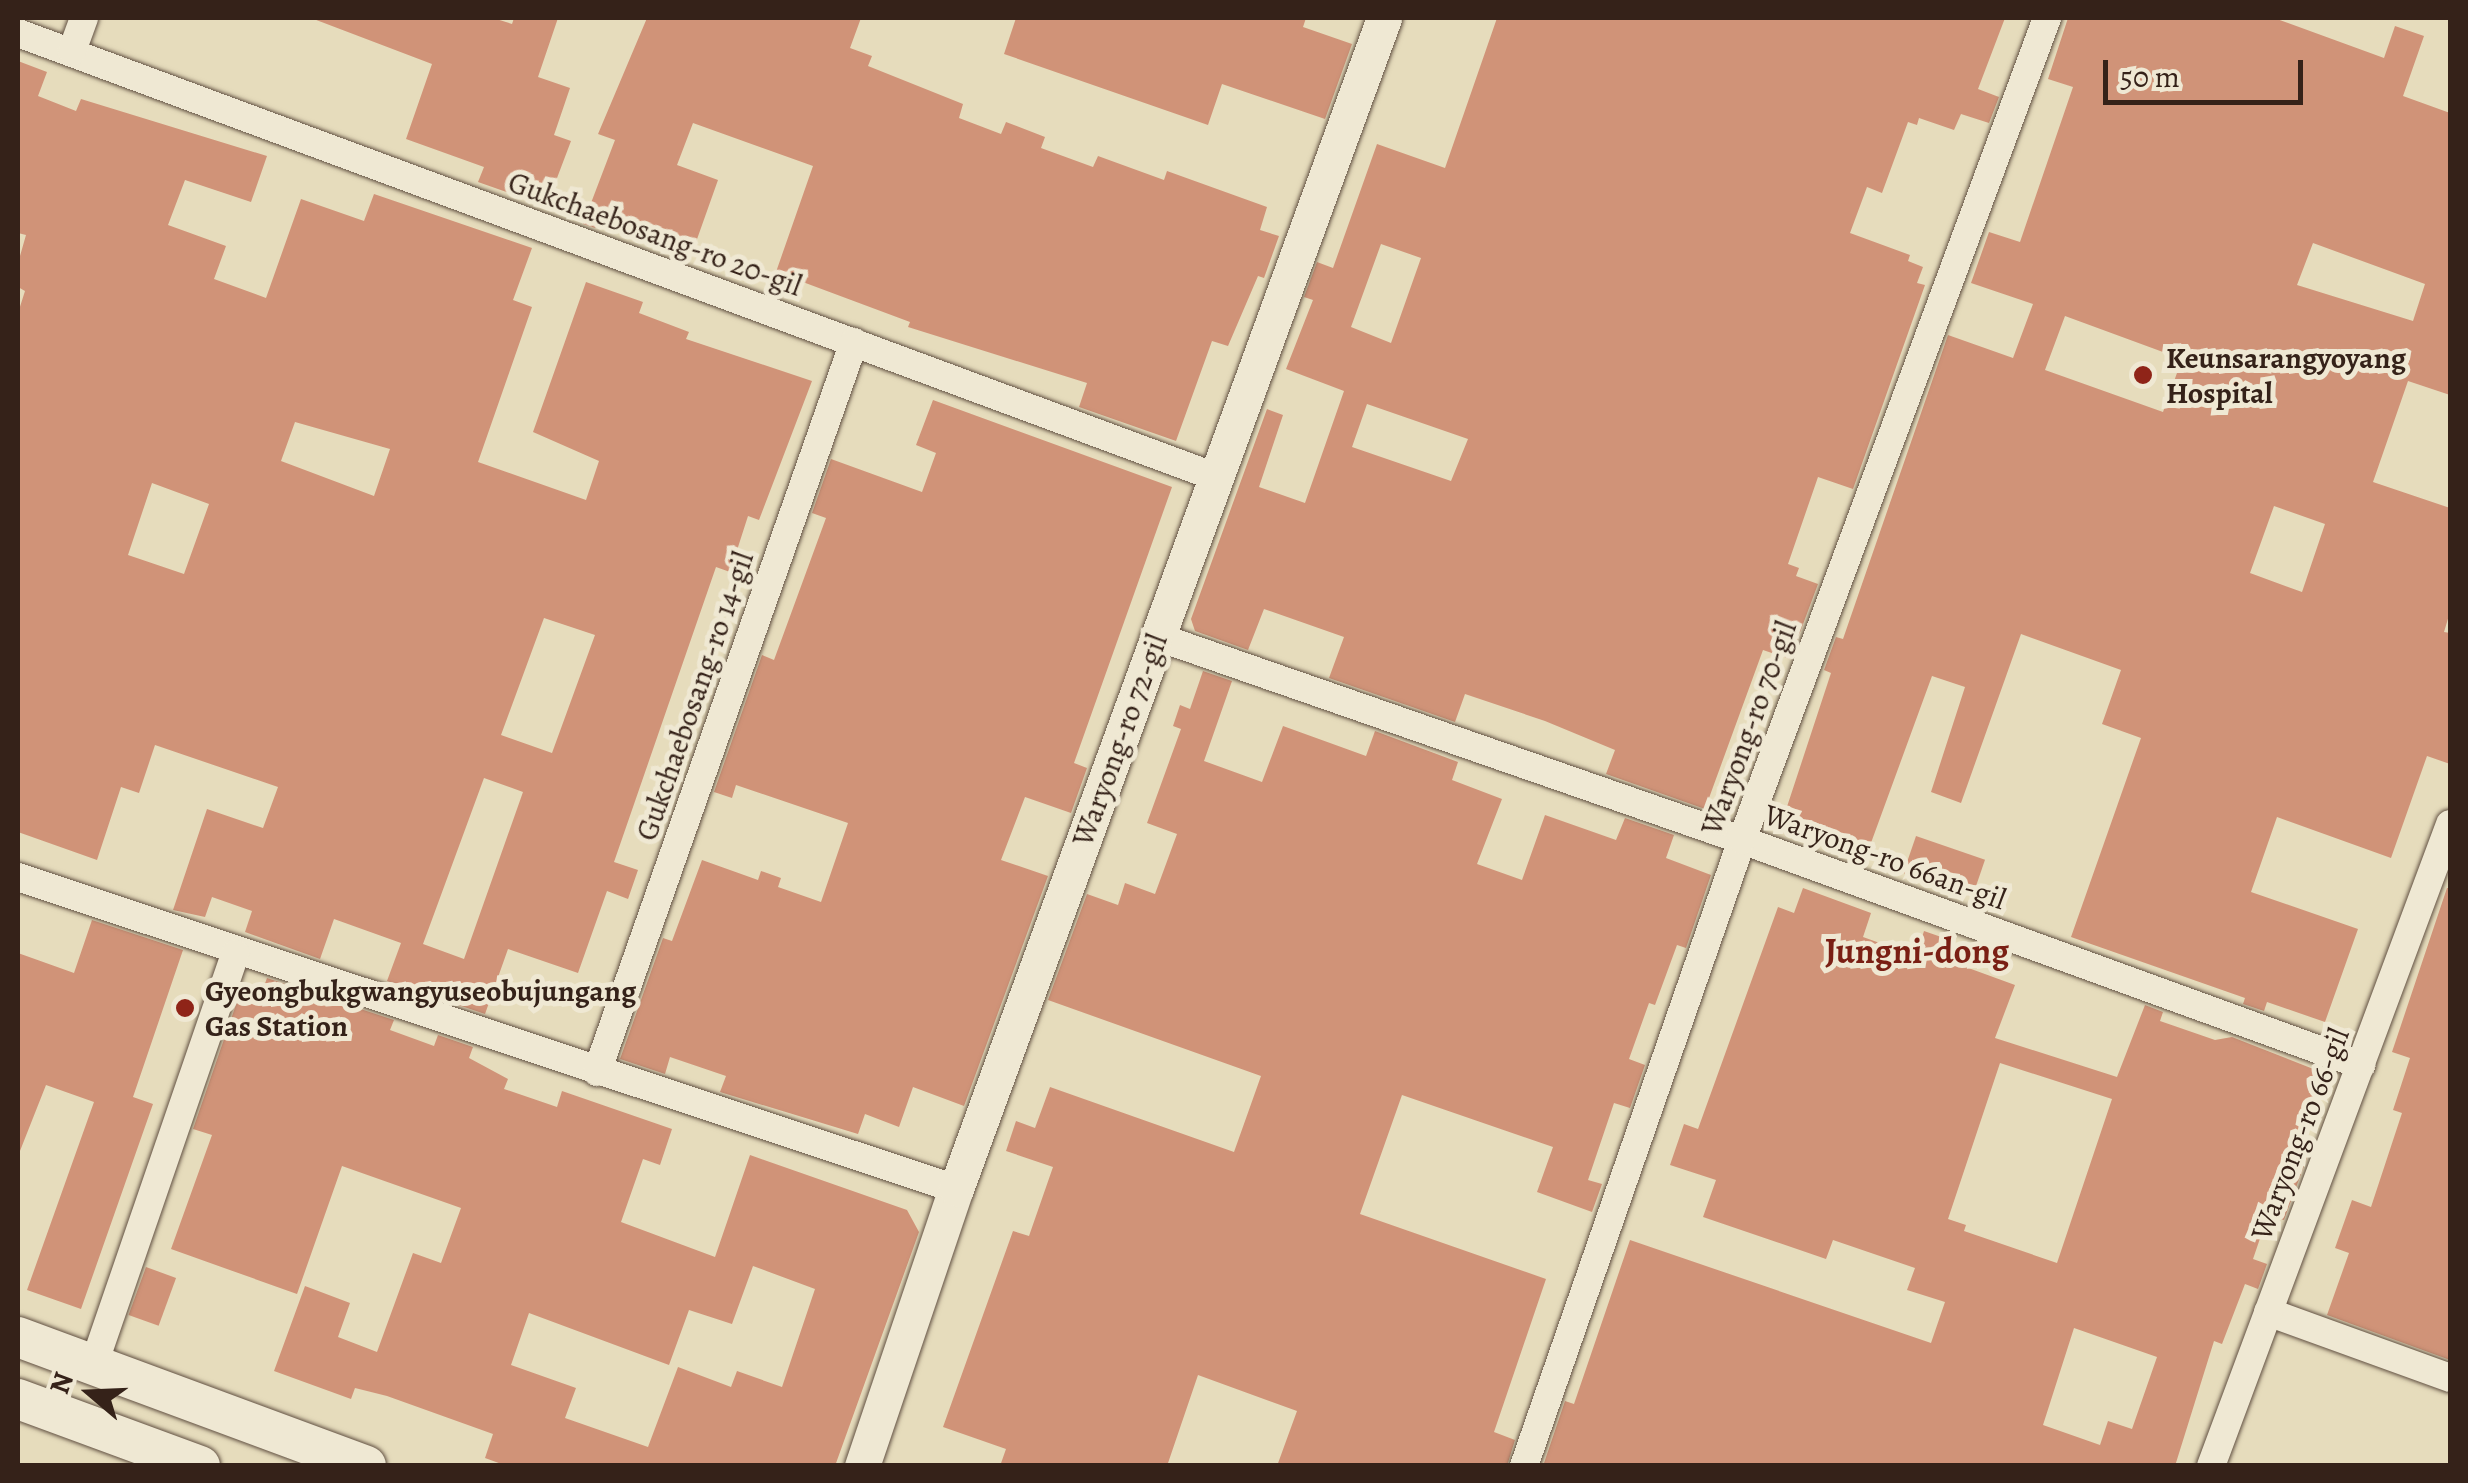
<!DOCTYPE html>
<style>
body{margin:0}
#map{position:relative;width:2468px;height:1483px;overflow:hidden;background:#e6dcbc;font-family:Alegreya,serif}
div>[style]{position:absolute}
.building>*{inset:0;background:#d09378;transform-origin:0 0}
.roads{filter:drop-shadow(0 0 2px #615042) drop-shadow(0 0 2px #615042)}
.minor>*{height:28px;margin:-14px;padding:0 14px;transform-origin:14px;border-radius:14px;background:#efe8d3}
.tertiary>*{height:35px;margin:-17.5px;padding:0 17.5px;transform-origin:17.5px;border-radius:17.5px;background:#efe8d3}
.secondary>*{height:40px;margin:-20px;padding:0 20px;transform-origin:20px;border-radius:20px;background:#efe8d3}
.dots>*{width:28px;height:28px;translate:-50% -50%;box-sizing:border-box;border:5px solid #efe8d3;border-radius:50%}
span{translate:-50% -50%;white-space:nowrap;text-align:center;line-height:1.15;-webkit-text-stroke:10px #efe8d3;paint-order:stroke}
.street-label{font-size:30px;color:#352219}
.poi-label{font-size:30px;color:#352219;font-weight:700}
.left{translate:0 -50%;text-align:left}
.quarter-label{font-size:35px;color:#7a1f14;font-weight:700}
.frame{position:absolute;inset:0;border:20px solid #352219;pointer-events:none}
.north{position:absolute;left:40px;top:1343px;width:100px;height:100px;-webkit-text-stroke:8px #efe8d3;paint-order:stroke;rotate:289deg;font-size:28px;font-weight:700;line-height:40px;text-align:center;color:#352219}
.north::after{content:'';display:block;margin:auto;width:35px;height:45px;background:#352219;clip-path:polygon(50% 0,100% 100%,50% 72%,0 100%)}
.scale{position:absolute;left:2103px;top:60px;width:200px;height:45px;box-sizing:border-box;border:5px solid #352219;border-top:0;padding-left:12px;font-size:30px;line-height:35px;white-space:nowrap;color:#352219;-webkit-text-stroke:8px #efe8d3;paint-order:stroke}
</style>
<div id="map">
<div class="building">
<div style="clip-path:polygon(311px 18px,493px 18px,512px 24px,514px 18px,558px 18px,538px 77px,570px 88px,554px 135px,571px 141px,554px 186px,547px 184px,540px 204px,478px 182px,484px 167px,406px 139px,432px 64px)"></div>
<div style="clip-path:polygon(647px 18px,861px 18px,850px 48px,872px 56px,868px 66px,963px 104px,959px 118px,1001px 134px,1006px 122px,1045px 137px,1041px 148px,1093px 167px,1098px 156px,1164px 180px,1167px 171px,1267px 207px,1260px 230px,1279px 236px,1264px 278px,1258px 276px,1228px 346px,1212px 341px,1176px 441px,1079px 407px,1087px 383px,908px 327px,910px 322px,776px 272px,813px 166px,693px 123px,677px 165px,718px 180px,696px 242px,612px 212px,595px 228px,583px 224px,615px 140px,598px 134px)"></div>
<div style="clip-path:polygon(1016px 18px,1306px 18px,1303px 27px,1352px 44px,1325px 119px,1222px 84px,1208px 125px,1004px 54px)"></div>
<div style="clip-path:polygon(evenodd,1497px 18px,2005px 18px,1978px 89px,1999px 97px,1989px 123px,1961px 114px,1954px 130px,1919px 118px,1917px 125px,1908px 122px,1882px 193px,1867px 187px,1850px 233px,1910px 255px,1908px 261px,1923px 267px,1917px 283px,1925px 285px,1853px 489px,1818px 477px,1788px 564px,1799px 568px,1796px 576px,1818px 584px,1790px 659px,1763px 650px,1705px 809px,1606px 774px,1615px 750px,1545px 721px,1465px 694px,1455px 722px,1329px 678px,1344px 637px,1264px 609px,1248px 650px,1195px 631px,1191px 619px,1267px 409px,1283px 415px,1259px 487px,1305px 503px,1344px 391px,1286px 369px,1313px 300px,1304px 297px,1317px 262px,1333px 268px,1377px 144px,1445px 168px,1497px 18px,1381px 244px,1421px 258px,1391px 343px,1351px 327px,1381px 244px,1497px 18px,1367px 404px,1468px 439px,1451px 481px,1352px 447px,1367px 404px)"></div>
<div style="clip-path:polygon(evenodd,2068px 18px,2274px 18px,2384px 58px,2395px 26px,2424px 36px,2403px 96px,2450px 113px,2450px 395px,2408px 381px,2373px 482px,2450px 508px,2450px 612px,2444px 632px,2450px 633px,2450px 764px,2427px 756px,2391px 858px,2277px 817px,2251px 892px,2358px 929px,2325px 1022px,2267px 1002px,2264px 1011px,2243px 1004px,2245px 998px,2071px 937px,2141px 738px,2102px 724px,2121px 670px,2021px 634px,1961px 803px,1931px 792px,1965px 687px,1932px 676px,1864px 862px,1779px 831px,1831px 673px,1824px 670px,1836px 637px,1843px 639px,1948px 335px,2013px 358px,2033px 304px,1971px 283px,1989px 232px,2020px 242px,2073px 87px,2048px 79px,2068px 18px,2313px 243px,2425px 284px,2413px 321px,2297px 285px,2313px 243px,2068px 18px,2065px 316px,2182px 359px,2163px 412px,2045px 370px,2065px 316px,2068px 18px,2274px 506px,2325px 524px,2302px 592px,2250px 573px,2274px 506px)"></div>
<div style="clip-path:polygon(evenodd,18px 61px,47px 72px,38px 96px,76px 111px,81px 99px,267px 156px,251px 202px,185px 180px,168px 225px,226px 246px,214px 279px,266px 298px,301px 199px,364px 221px,374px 194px,532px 248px,513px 300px,532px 307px,478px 462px,586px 500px,599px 461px,533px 432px,586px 282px,643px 302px,639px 313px,689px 332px,686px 339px,812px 381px,759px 520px,748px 516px,730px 572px,716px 567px,614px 862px,638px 870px,628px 899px,607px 891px,578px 973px,508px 949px,485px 1014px,387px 981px,401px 943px,334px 919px,320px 959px,245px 932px,252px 911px,212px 897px,205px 917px,173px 910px,207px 809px,263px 828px,278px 787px,155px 745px,139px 793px,121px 787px,97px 860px,18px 832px,18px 313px,25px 291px,18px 287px,18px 263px,26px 235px,18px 233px,18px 61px,295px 422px,390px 449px,374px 496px,281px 461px,295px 422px,18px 61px,152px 483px,209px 504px,184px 574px,128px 555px,152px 483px,18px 61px,544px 618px,595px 635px,552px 753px,501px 735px,544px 618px,18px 61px,484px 778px,523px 792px,464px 959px,423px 944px,484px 778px)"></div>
<div style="clip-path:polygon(933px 400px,1172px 487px,1074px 763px,1087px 768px,1071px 813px,1025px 797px,1001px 860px,1048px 876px,964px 1106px,913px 1087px,899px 1127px,865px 1114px,858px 1134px,720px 1092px,726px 1076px,670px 1057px,665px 1074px,620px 1059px,663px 938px,672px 941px,702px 860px,758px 880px,761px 871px,781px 878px,778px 887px,821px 902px,848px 823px,736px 785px,732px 798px,714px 792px,762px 655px,774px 660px,826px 518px,812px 513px,831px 459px,922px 492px,936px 453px,916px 445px)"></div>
<div style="clip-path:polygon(1203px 671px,1232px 681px,1204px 761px,1262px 782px,1283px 726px,1366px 756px,1375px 731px,1458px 762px,1452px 780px,1502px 799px,1477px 864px,1522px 880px,1545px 815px,1616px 840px,1625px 818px,1674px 835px,1666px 858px,1711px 875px,1686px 948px,1677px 945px,1655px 1005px,1649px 1003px,1629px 1059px,1645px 1065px,1630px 1108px,1614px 1103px,1588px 1180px,1602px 1184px,1592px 1212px,1537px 1192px,1553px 1147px,1402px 1095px,1360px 1214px,1546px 1279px,1494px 1432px,1515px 1440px,1507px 1466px,1277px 1466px,1297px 1411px,1198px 1375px,1167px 1466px,1000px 1466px,1006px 1449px,943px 1427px,1013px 1231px,1029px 1236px,1053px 1167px,1006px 1151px,1016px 1121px,1035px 1128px,1050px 1087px,1234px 1152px,1261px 1076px,1048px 1000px,1087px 894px,1118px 905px,1125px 883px,1155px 894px,1177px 834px,1147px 823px,1181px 729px,1173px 726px,1180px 705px,1190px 709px)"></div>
<div style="left:1916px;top:836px;width:73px;height:39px;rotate:19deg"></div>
<div style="clip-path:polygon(evenodd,1803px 888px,1871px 913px,1863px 937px,1916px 956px,1924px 931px,1947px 939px,1941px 958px,2015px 985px,1995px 1038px,2117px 1077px,2145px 1005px,2163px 1012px,2160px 1021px,2215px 1040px,2232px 1037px,2321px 1072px,2297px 1142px,2311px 1147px,2284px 1220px,2268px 1215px,2253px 1259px,2267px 1264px,2258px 1289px,2245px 1284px,2222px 1344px,2214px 1341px,2175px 1466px,1543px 1466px,1565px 1401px,1574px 1404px,1630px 1240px,1931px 1343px,1945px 1302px,1907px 1290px,1915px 1268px,1833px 1240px,1826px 1259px,1703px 1217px,1716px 1180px,1670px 1165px,1684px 1124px,1698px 1129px,1778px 907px,1794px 913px,1803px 888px,2000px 1063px,2112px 1099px,2057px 1263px,1964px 1231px,1966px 1225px,1948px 1219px,2000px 1063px,1803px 888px,2074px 1328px,2157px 1357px,2132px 1429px,2108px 1421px,2100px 1445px,2043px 1425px,2074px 1328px)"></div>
<div style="clip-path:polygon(2447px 888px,2450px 888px,2450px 1360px,2327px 1315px,2349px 1253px,2335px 1248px,2352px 1200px,2371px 1207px,2402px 1113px,2393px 1110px,2410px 1058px,2392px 1052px)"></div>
<div style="clip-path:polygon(92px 920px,183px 950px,133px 1097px,153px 1104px,81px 1309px,27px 1290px,94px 1102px,46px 1085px,18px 1156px,18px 953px,74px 973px)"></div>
<div style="clip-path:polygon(evenodd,267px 978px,394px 1020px,390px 1030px,434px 1046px,438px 1035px,473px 1047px,469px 1058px,508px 1079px,504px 1089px,557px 1107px,562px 1091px,672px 1129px,660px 1165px,643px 1159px,621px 1222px,715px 1257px,750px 1155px,907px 1210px,919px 1232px,835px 1466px,507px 1466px,485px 1458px,493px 1434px,387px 1396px,355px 1388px,351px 1399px,274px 1371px,305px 1286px,350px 1303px,338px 1337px,377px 1352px,413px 1253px,441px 1263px,461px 1208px,342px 1166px,297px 1294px,171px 1249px,212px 1135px,193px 1129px,240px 993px,259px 1000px,267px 978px,753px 1266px,815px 1289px,782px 1387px,737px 1371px,731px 1387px,678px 1367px,648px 1447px,565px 1418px,576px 1388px,511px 1365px,529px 1313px,669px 1365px,689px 1310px,732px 1324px,753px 1266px)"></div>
<div style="left:146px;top:1267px;width:32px;height:51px;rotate:20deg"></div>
</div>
<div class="roads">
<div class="minor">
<div style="left:18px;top:33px;width:1278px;rotate:20.34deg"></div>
<div style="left:72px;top:51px;width:35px;rotate:-70deg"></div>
<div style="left:1158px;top:637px;width:618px;rotate:19.17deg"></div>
<div style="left:1742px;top:840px;width:659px;rotate:19.98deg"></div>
<div style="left:18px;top:877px;width:989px;rotate:18.4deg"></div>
<div style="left:597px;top:1072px;width:774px;rotate:-70.61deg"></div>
<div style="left:2268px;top:1312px;width:194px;rotate:19.9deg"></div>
<div style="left:94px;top:1364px;width:434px;rotate:-71deg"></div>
<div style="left:1524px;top:1466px;width:663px;rotate:-70.8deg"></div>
<div style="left:1742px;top:840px;width:877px;rotate:-69.64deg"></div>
<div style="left:2211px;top:1466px;width:685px;rotate:-69.58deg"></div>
</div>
<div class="tertiary">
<div style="left:862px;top:1466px;width:293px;rotate:-71.3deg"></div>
<div style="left:956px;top:1189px;width:1247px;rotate:-69.92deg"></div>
</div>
<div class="secondary">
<div style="left:18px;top:1337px;width:371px;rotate:20.3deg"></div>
<div style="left:18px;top:1399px;width:194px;rotate:20.2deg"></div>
</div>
</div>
<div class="dots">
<div style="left:2143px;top:375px;background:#8f2418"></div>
<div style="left:185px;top:1008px;background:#8f2418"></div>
</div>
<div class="street-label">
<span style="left:655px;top:234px;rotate:20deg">Gukchaebosang-ro 20-gil</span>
<span style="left:695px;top:696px;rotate:-71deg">Gukchaebosang-ro 14-gil</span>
<span style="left:1749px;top:728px;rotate:-70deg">Waryong-ro 70-gil</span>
<span style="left:1120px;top:740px;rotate:-70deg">Waryong-ro 72-gil</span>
<span style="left:1885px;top:857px;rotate:20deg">Waryong-ro 66an-gil</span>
<span style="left:2300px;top:1134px;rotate:-69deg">Waryong-ro 66-gil</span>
</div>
<div class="poi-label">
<span class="left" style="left:2166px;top:375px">Keunsarangyoyang<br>Hospital</span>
<span class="left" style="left:205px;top:1008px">Gyeongbukgwangyuseobujungang<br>Gas Station</span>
</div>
<div class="quarter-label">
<span style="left:1917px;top:951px">Jungni-dong</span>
</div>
<div class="frame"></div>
<div class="north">N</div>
<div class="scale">50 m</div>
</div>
